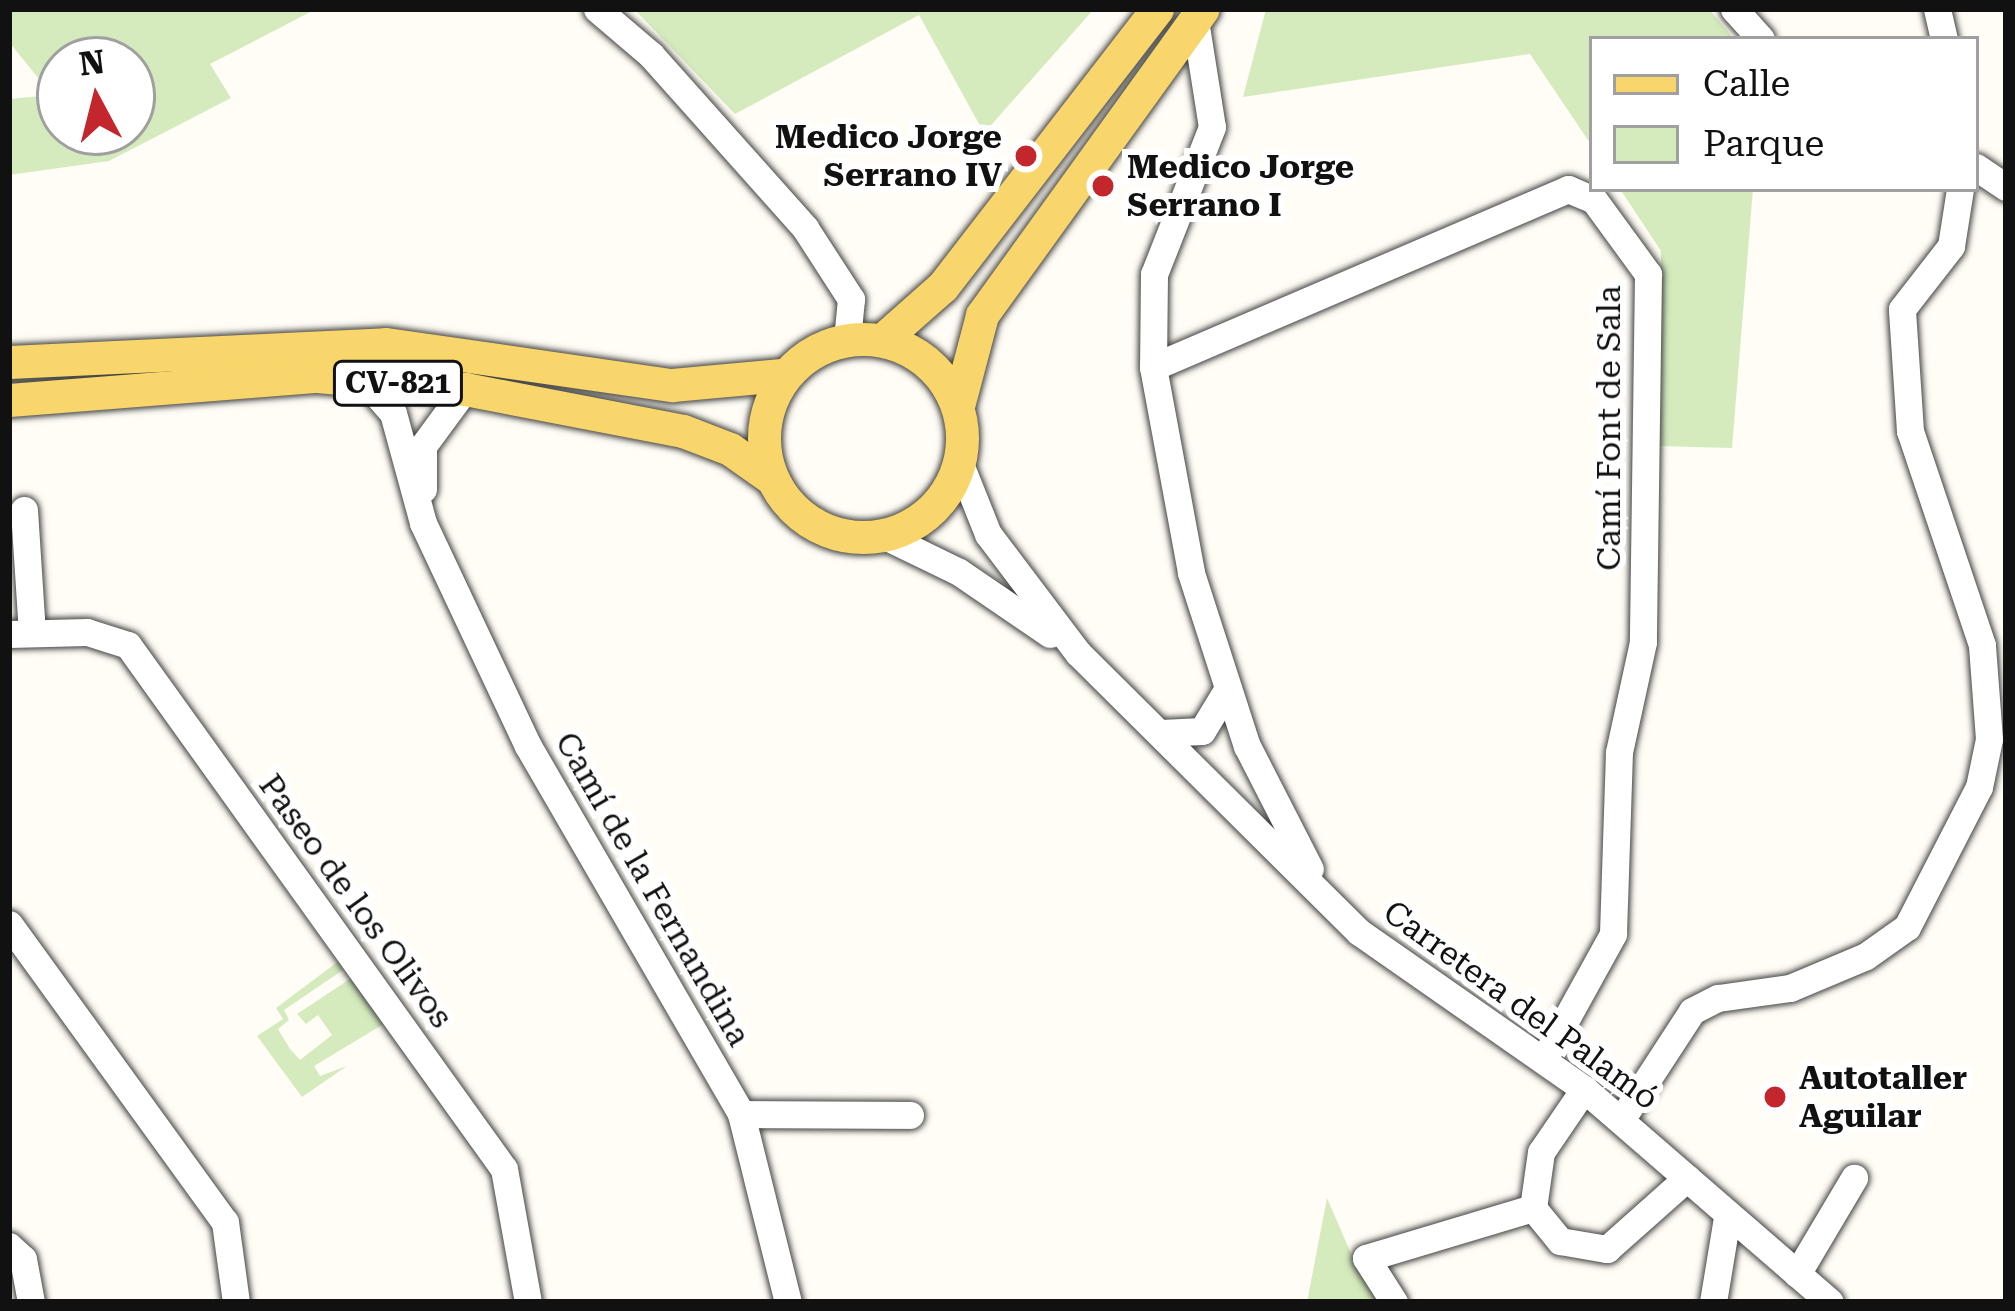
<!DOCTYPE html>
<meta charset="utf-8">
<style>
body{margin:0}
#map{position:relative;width:2015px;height:1311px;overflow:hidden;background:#fffdf5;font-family:"Roboto Serif",serif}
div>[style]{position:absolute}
.green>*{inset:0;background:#d5ebbd}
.roads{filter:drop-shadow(0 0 3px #444) drop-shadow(0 0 3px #444)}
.minor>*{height:27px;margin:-13.5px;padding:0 13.5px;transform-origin:13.5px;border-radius:13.5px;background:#fff}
.major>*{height:33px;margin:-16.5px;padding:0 16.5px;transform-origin:16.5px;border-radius:16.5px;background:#f9d66b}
.major>.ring{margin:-16.5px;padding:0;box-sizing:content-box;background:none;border:33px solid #f9d66b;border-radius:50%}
.dots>*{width:33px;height:33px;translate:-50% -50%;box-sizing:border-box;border:6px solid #fff;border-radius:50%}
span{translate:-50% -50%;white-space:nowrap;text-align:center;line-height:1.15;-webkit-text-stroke:12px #fff;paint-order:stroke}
.shield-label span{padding:3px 9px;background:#fff;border:3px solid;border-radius:9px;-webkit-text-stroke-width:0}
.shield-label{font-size:30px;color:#111;font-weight:700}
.poi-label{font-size:33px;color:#111;font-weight:700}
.right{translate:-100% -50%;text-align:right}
.left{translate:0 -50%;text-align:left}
.street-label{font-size:33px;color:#111}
.frame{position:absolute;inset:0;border:12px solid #111;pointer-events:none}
.legend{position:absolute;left:1589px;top:36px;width:390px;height:156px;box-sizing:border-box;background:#fff;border:3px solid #a0a0a0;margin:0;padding:15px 21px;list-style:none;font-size:36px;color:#111}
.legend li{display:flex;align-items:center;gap:24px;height:60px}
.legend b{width:60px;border:3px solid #a0a0a0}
.north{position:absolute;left:36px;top:36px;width:120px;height:120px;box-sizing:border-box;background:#fff;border:3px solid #a0a0a0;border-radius:50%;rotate:353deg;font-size:33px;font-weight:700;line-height:48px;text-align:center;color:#111}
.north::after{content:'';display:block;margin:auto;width:42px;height:54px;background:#c4262e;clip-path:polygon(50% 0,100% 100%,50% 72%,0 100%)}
</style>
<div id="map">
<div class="green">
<div style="clip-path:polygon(evenodd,9px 9px,316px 9px,210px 64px,231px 98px,109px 161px,9px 175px,9px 99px,52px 95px,9px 42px,9px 9px,132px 60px,132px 132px,60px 132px,60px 60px,132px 60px)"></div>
<div style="clip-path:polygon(634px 9px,1094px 9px,984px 133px,919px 15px,735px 114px)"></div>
<div style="clip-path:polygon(1266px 9px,1709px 9px,1734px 39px,1592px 39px,1592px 146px,1530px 54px,1243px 97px)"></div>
<div style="clip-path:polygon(1620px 189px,1753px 189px,1732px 448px,1658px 446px,1661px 251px)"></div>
<div style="clip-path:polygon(340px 960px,346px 968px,284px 1010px,289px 1020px,278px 1029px,290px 1049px,300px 1060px,332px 1035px,318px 1015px,306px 1024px,297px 1014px,353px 977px,387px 1022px,314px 1066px,320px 1076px,347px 1066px,302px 1097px,257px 1036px,283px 1019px,276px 1008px)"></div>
<div style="clip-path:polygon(1327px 1198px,1356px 1265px,1382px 1302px,1307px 1302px)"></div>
</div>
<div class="roads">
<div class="minor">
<div style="left:597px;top:9px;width:71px;rotate:40.4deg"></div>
<div style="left:651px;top:55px;width:232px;rotate:48.3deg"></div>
<div style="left:805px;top:228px;width:85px;rotate:57.1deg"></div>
<div style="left:851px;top:299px;width:41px;rotate:95.6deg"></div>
<div style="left:1734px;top:9px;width:40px;rotate:48deg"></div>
<div style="left:1937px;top:9px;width:31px;rotate:77deg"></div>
<div style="left:1195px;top:20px;width:108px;rotate:81deg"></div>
<div style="left:1212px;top:127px;width:158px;rotate:111.5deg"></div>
<div style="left:1154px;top:274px;width:93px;rotate:90.6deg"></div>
<div style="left:1153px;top:367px;width:209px;rotate:79.5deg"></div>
<div style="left:1191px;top:573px;width:182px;rotate:72.1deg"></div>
<div style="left:1247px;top:746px;width:138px;rotate:62.9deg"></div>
<div style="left:1976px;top:167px;width:36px;rotate:34deg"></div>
<div style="left:1153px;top:367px;width:452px;rotate:-23.2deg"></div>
<div style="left:1568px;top:189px;width:28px;rotate:23deg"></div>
<div style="left:1594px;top:200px;width:92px;rotate:53.9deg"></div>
<div style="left:1648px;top:274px;width:368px;rotate:90.8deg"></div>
<div style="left:1643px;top:642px;width:113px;rotate:102.3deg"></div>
<div style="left:1619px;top:752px;width:182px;rotate:91.9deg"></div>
<div style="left:1613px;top:934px;width:143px;rotate:118.9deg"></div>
<div style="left:363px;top:379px;width:45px;rotate:48.6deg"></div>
<div style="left:393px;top:413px;width:114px;rotate:74.7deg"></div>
<div style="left:423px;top:523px;width:246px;rotate:64.8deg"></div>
<div style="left:528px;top:746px;width:425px;rotate:59.9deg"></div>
<div style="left:741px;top:1114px;width:194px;rotate:76deg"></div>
<div style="left:958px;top:459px;width:81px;rotate:68.2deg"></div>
<div style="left:988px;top:534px;width:149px;rotate:52.9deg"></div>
<div style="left:1078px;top:653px;width:396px;rotate:44.8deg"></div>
<div style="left:1359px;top:932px;width:274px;rotate:34.9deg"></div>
<div style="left:1584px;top:1089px;width:325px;rotate:40.9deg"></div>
<div style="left:423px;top:489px;width:43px;rotate:-90deg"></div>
<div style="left:423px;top:446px;width:71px;rotate:-53.6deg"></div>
<div style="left:24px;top:510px;width:123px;rotate:86.3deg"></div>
<div style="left:885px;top:536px;width:82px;rotate:25.9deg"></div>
<div style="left:959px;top:572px;width:110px;rotate:34.3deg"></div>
<div style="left:9px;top:634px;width:78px;rotate:-1.5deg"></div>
<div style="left:87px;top:632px;width:43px;rotate:17.6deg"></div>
<div style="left:128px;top:645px;width:645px;rotate:54.34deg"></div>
<div style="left:504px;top:1169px;width:135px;rotate:79.8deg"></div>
<div style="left:1161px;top:733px;width:41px;rotate:-2.8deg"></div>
<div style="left:1202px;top:731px;width:50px;rotate:-58.8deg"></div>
<div style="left:9px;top:924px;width:368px;rotate:54.1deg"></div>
<div style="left:225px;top:1222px;width:81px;rotate:82.2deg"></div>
<div style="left:1584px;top:1089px;width:76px;rotate:124.3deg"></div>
<div style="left:1541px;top:1152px;width:57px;rotate:98.1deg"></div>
<div style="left:1533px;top:1208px;width:43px;rotate:50.7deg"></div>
<div style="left:1560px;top:1241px;width:48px;rotate:9.7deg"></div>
<div style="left:1607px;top:1249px;width:107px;rotate:-41.6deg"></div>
<div style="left:741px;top:1114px;width:169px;rotate:0.3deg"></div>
<div style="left:1621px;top:1120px;width:130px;rotate:-56.9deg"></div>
<div style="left:1692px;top:1011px;width:29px;rotate:-27deg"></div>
<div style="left:1718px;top:998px;width:73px;rotate:-7.9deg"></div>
<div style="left:1790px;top:988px;width:82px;rotate:-22.8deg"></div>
<div style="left:1866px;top:956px;width:50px;rotate:-35.3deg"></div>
<div style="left:1907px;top:927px;width:157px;rotate:-62.8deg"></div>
<div style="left:1979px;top:787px;width:49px;rotate:-78.2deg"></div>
<div style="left:1989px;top:739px;width:94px;rotate:-94.3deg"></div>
<div style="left:1982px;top:645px;width:226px;rotate:-108.6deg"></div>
<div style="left:1910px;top:431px;width:122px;rotate:-93.8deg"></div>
<div style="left:1902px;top:309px;width:80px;rotate:-52.1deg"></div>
<div style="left:1951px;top:246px;width:58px;rotate:-81deg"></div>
<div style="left:9px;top:1246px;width:19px;rotate:43deg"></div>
<div style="left:23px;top:1259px;width:44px;rotate:79.5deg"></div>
<div style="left:1797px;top:1274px;width:112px;rotate:-59.3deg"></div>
<div style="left:1394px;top:1302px;width:52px;rotate:-122.5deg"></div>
<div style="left:1366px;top:1258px;width:174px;rotate:-16.7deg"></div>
<div style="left:1713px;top:1302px;width:86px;rotate:-80.6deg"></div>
</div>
<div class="major">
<div class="ring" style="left:764px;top:339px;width:165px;height:165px"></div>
<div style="left:882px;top:340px;width:81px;rotate:-41.5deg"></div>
<div style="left:943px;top:286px;width:350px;rotate:-52.3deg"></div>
<div style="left:9px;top:362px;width:377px;rotate:-2.7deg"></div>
<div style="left:386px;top:344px;width:289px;rotate:8.2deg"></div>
<div style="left:672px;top:385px;width:110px;rotate:-5.2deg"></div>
<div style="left:9px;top:400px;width:309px;rotate:-4.5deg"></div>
<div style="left:317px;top:376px;width:149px;rotate:5deg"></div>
<div style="left:465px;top:389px;width:222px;rotate:10.9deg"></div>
<div style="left:683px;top:431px;width:50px;rotate:21deg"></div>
<div style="left:730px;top:449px;width:50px;rotate:35.3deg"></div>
<div style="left:958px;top:406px;width:94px;rotate:-75.2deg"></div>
<div style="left:982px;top:315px;width:377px;rotate:-54.2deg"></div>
</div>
</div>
<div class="dots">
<div style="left:1026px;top:156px;background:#c4262e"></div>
<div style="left:1103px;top:186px;background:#c4262e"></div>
<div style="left:1775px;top:1097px;background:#c4262e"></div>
</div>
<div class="shield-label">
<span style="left:398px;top:383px">CV-821</span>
</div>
<div class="poi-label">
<span class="right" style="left:1002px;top:156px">Medico Jorge<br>Serrano IV</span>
<span class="left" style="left:1127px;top:186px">Medico Jorge<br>Serrano I</span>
<span class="left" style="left:1799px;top:1097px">Autotaller<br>Aguilar</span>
</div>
<div class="street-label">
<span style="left:1609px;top:428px;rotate:-90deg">Camí Font de Sala</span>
<span style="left:653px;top:889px;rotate:60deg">Camí de la Fernandina</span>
<span style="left:356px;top:901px;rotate:54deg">Paseo de los Olivos</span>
<span style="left:1521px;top:1005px;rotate:36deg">Carretera del Palamó</span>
</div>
<div class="frame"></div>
<ul class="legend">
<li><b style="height:15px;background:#f9d66b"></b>Calle</li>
<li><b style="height:33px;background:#d5ebbd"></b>Parque</li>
</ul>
<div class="north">N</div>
</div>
